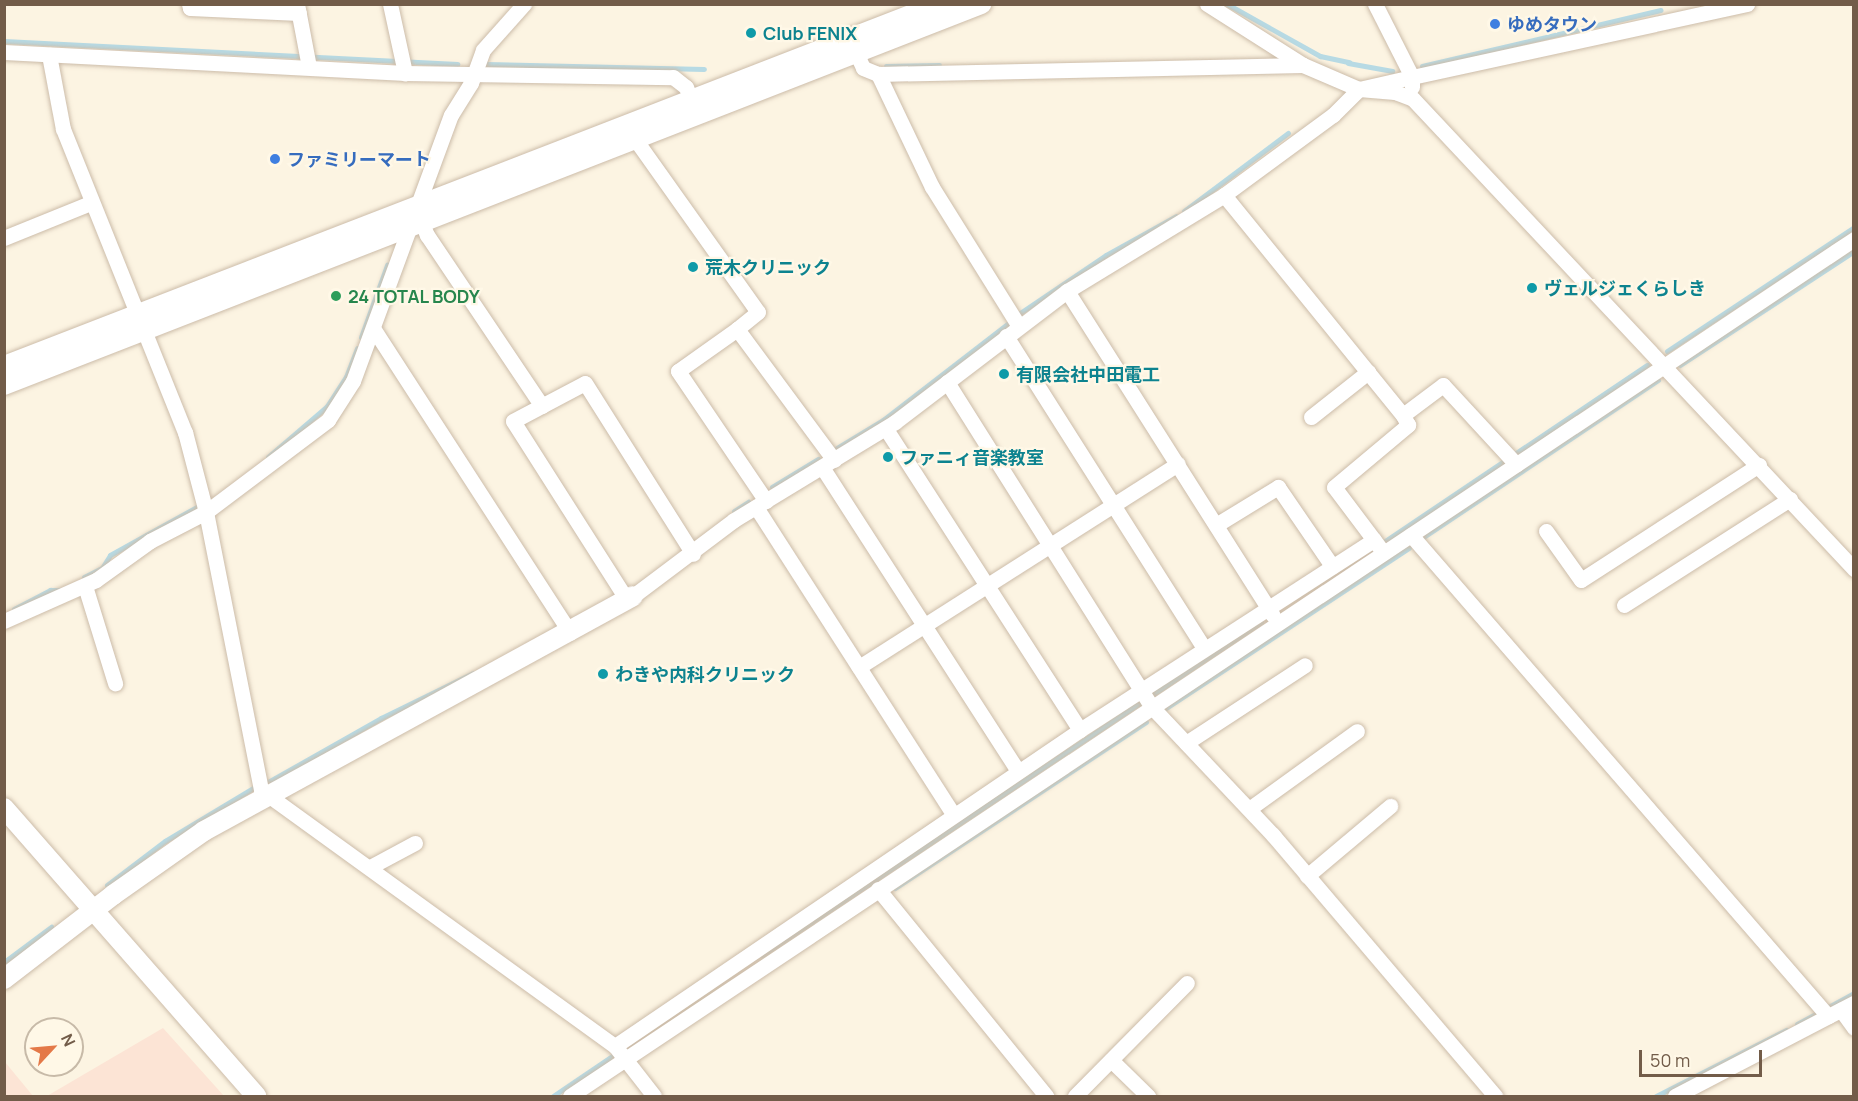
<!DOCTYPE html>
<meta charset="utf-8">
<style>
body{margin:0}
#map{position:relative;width:1858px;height:1101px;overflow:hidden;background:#fcf4e2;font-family:Manrope,"Noto Sans JP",sans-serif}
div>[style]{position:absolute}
.commercial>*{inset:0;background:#fce4d5}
.stream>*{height:5px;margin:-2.5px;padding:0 2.5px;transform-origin:2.5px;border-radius:2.5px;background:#b7dae4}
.roads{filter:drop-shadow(0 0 2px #ccbca9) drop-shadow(0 0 2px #ccbca9)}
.minor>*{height:15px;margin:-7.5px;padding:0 7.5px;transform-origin:7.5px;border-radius:7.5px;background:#fff}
.tertiary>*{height:20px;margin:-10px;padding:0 10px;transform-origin:10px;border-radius:10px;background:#fff}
.dots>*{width:16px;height:16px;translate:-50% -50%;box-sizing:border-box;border:3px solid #fff8e7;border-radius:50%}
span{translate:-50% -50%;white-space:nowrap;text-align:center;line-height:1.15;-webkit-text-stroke:4.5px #fff8e7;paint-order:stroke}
.shop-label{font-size:18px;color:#366cbe;font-weight:700}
.left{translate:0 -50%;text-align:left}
.culture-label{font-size:18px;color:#0d838f;font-weight:700}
.leisure-label{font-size:18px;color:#27864d;font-weight:700}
.frame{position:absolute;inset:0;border:6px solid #725c49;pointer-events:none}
.north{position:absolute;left:24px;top:1017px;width:60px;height:60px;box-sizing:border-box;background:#fff8e7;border:2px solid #c7baa8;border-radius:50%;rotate:64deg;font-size:16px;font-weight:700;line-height:24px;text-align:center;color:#725c49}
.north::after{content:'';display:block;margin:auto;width:21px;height:27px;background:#e47948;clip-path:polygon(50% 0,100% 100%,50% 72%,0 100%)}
.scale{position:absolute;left:1639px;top:1050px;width:123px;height:27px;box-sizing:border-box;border:3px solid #725c49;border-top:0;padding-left:8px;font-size:18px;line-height:21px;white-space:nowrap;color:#725c49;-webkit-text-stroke:4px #fff8e7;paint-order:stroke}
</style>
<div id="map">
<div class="commercial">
<div style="clip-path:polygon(163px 1028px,224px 1096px,47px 1096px)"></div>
<div style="clip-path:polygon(4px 1062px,5px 1062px,33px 1096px,5px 1096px)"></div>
</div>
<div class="stream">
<div style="left:1227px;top:4px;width:107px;rotate:29.2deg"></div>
<div style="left:1320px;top:56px;width:30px;rotate:12deg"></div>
<div style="left:4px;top:41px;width:454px;rotate:2.9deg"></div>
<div style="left:1348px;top:63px;width:45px;rotate:10.3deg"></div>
<div style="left:485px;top:64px;width:219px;rotate:1.3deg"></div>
<div style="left:886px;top:66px;width:53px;rotate:-1.1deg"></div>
<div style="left:1422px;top:66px;width:245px;rotate:-13.2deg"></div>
<div style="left:1184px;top:211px;width:130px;rotate:-36.9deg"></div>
<div style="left:1017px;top:315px;width:107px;rotate:-34deg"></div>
<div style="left:1106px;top:255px;width:80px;rotate:-29.1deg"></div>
<div style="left:361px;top:337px;width:77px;rotate:-70.1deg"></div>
<div style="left:1667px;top:351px;width:224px;rotate:-33.5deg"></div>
<div style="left:1680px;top:365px;width:208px;rotate:-33.2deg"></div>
<div style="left:837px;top:448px;width:54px;rotate:-31.3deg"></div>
<div style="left:883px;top:420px;width:162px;rotate:-37.7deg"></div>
<div style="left:268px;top:457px;width:78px;rotate:-40.8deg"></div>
<div style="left:327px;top:406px;width:35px;rotate:-57deg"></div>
<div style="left:346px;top:377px;width:31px;rotate:-69deg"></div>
<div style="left:772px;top:487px;width:54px;rotate:-31.3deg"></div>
<div style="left:734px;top:511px;width:17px;rotate:-33deg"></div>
<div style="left:1422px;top:538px;width:284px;rotate:-33.8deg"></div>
<div style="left:1379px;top:545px;width:323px;rotate:-33.9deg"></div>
<div style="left:84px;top:577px;width:20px;rotate:-27deg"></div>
<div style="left:102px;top:568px;width:15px;rotate:-58deg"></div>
<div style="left:110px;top:555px;width:105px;rotate:-29deg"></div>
<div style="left:14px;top:609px;width:41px;rotate:-27.8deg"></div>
<div style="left:50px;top:590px;width:10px"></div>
<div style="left:1160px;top:712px;width:298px;rotate:-33.4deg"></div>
<div style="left:268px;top:782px;width:130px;rotate:-29.5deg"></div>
<div style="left:381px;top:718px;width:102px;rotate:-26.1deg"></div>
<div style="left:107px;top:885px;width:73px;rotate:-37.2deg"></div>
<div style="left:165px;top:841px;width:103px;rotate:-31.1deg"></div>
<div style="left:895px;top:888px;width:301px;rotate:-33.5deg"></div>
<div style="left:762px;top:955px;width:600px;rotate:-33.72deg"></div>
<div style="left:4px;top:962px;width:59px;rotate:-36.7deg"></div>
<div style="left:1797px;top:1024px;width:65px;rotate:-28.5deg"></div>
<div style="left:553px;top:1096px;width:78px;rotate:-34.1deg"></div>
<div style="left:1656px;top:1096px;width:146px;rotate:-26.9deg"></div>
</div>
<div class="roads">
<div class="minor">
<div style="left:189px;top:4px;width:4px;rotate:76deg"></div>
<div style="left:190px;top:8px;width:109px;rotate:2.6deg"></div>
<div style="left:297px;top:4px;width:64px;rotate:79.2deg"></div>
<div style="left:390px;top:4px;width:71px;rotate:77.7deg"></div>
<div style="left:1207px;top:4px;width:114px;rotate:32.4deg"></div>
<div style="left:1303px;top:65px;width:61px;rotate:23.2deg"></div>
<div style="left:1359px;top:89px;width:36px;rotate:5deg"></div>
<div style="left:1395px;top:92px;width:19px;rotate:21deg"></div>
<div style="left:1413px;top:99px;width:645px;rotate:46.82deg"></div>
<div style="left:852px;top:44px;width:26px;rotate:65deg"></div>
<div style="left:863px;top:68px;width:16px;rotate:22deg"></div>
<div style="left:878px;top:74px;width:425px;rotate:-1.2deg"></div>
<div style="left:4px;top:52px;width:402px;rotate:3deg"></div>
<div style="left:405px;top:73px;width:268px;rotate:0.9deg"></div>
<div style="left:673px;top:77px;width:16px;rotate:38deg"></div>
<div style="left:686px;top:87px;width:25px;rotate:69deg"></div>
<div style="left:49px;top:55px;width:75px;rotate:79.3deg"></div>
<div style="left:63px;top:129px;width:327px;rotate:68.1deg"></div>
<div style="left:185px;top:432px;width:83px;rotate:75.3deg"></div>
<div style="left:206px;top:512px;width:283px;rotate:78.8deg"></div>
<div style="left:261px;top:790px;width:437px;rotate:35.9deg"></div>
<div style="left:615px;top:1046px;width:63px;rotate:52deg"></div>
<div style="left:878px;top:74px;width:125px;rotate:64.5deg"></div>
<div style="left:932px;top:187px;width:164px;rotate:58deg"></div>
<div style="left:1412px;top:87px;width:10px;rotate:-90deg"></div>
<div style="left:1412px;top:77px;width:343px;rotate:-12.3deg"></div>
<div style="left:635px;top:139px;width:212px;rotate:54.6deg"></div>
<div style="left:758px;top:312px;width:27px;rotate:141deg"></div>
<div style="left:1224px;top:195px;width:284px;rotate:50.9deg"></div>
<div style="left:418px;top:212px;width:25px;rotate:69deg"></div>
<div style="left:427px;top:235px;width:206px;rotate:56.1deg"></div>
<div style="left:4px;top:238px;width:93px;rotate:-22.1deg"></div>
<div style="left:1067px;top:291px;width:384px;rotate:57.6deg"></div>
<div style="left:373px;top:328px;width:363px;rotate:57.1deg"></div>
<div style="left:1006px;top:336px;width:370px;rotate:57.6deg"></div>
<div style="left:947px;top:382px;width:383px;rotate:57.8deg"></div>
<div style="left:1151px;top:706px;width:178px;rotate:46.6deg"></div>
<div style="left:1273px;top:835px;width:343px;rotate:49.6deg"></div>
<div style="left:1311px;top:417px;width:73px;rotate:-38.3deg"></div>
<div style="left:886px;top:429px;width:358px;rotate:57.2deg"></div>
<div style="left:822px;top:467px;width:362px;rotate:57.2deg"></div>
<div style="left:766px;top:501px;width:157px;rotate:-124.1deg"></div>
<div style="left:678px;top:371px;width:72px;rotate:-35.4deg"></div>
<div style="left:737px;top:329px;width:163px;rotate:53.5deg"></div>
<div style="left:756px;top:507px;width:365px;rotate:57.3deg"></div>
<div style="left:1216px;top:525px;width:73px;rotate:-31.5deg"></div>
<div style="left:1278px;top:487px;width:96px;rotate:55.6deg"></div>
<div style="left:1546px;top:531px;width:60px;rotate:54.5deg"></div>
<div style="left:1581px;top:580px;width:212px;rotate:-32.9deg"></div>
<div style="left:1411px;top:535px;width:637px;rotate:49.08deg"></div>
<div style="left:1380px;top:548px;width:76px;rotate:-127deg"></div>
<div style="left:1334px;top:487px;width:97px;rotate:-40deg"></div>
<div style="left:1408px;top:425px;width:11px;rotate:-117deg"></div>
<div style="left:1403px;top:415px;width:50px;rotate:-36.9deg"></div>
<div style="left:1443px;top:385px;width:108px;rotate:47.3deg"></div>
<div style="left:85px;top:586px;width:102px;rotate:72.8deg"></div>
<div style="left:633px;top:596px;width:126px;rotate:-37deg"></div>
<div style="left:734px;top:520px;width:188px;rotate:-31.3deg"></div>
<div style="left:895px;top:422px;width:216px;rotate:-37.3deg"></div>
<div style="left:1067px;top:291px;width:184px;rotate:-31.4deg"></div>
<div style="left:1224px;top:195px;width:135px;rotate:-36.3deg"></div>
<div style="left:1333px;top:115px;width:37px;rotate:-45deg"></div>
<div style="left:1359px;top:89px;width:54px;rotate:-12.8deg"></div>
<div style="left:1412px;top:77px;width:82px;rotate:-116.9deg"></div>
<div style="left:627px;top:600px;width:212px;rotate:-122.5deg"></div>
<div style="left:513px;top:421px;width:81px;rotate:-27.8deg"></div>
<div style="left:585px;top:383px;width:202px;rotate:57.7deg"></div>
<div style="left:1624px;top:605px;width:197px;rotate:-32.6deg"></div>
<div style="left:4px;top:621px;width:101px;rotate:-24deg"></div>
<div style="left:96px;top:580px;width:67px;rotate:-35.8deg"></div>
<div style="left:150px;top:541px;width:63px;rotate:-27.4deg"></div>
<div style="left:206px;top:512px;width:153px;rotate:-37deg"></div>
<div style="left:328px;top:420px;width:46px;rotate:-57.3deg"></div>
<div style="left:353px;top:381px;width:283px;rotate:-69.8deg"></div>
<div style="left:451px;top:115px;width:38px;rotate:-58deg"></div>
<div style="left:471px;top:83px;width:35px;rotate:-70deg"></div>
<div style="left:483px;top:50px;width:62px;rotate:-48.3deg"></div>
<div style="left:859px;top:667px;width:378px;rotate:-32.5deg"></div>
<div style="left:1186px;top:743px;width:142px;rotate:-33.2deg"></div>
<div style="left:1249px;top:809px;width:133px;rotate:-35.8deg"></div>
<div style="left:370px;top:867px;width:51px;rotate:-28.1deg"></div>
<div style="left:1307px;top:876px;width:109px;rotate:-40.1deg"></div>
<div style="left:878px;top:889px;width:267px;rotate:50.9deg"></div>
<div style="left:1841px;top:1010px;width:22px;rotate:54deg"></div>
<div style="left:615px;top:1046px;width:562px;rotate:-34.2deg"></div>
<div style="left:1080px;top:730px;width:350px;rotate:-32.9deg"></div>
<div style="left:1111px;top:1060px;width:52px;rotate:44.2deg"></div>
<div style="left:570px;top:1096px;width:1544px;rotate:-33.72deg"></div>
<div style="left:1075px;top:1096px;width:159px;rotate:-45.3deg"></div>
<div style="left:1675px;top:1096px;width:202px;rotate:-27.5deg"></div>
</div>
<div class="tertiary">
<div style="left:4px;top:366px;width:1003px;rotate:-21.16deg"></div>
<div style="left:4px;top:385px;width:1049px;rotate:-21.3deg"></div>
<div style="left:4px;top:808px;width:383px;rotate:48.8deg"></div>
<div style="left:4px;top:979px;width:138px;rotate:-37.6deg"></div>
<div style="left:113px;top:895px;width:111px;rotate:-35.1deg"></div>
<div style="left:204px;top:831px;width:489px;rotate:-28.7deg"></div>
</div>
</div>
<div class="dots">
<div style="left:1495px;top:24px;background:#3f7fe0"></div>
<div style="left:751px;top:33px;background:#0f9aa8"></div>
<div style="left:275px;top:159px;background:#3f7fe0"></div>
<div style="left:693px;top:267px;background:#0f9aa8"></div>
<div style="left:1532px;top:288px;background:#0f9aa8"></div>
<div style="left:336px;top:296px;background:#2e9e5b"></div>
<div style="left:1004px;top:374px;background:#0f9aa8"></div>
<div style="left:888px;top:457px;background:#0f9aa8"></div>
<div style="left:603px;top:674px;background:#0f9aa8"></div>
</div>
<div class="shop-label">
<span class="left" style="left:1507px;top:24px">ゆめタウン</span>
<span class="left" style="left:287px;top:159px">ファミリーマート</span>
</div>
<div class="culture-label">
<span class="left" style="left:763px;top:33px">Club FENIX</span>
<span class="left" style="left:705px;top:267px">荒木クリニック</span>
<span class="left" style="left:1544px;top:288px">ヴェルジェくらしき</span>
<span class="left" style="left:1016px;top:374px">有限会社中田電工</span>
<span class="left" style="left:900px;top:457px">ファニィ音楽教室</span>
<span class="left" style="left:615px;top:674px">わきや内科クリニック</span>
</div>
<div class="leisure-label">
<span class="left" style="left:348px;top:296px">24 TOTAL BODY</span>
</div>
<div class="frame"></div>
<div class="north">N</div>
<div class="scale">50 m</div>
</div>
